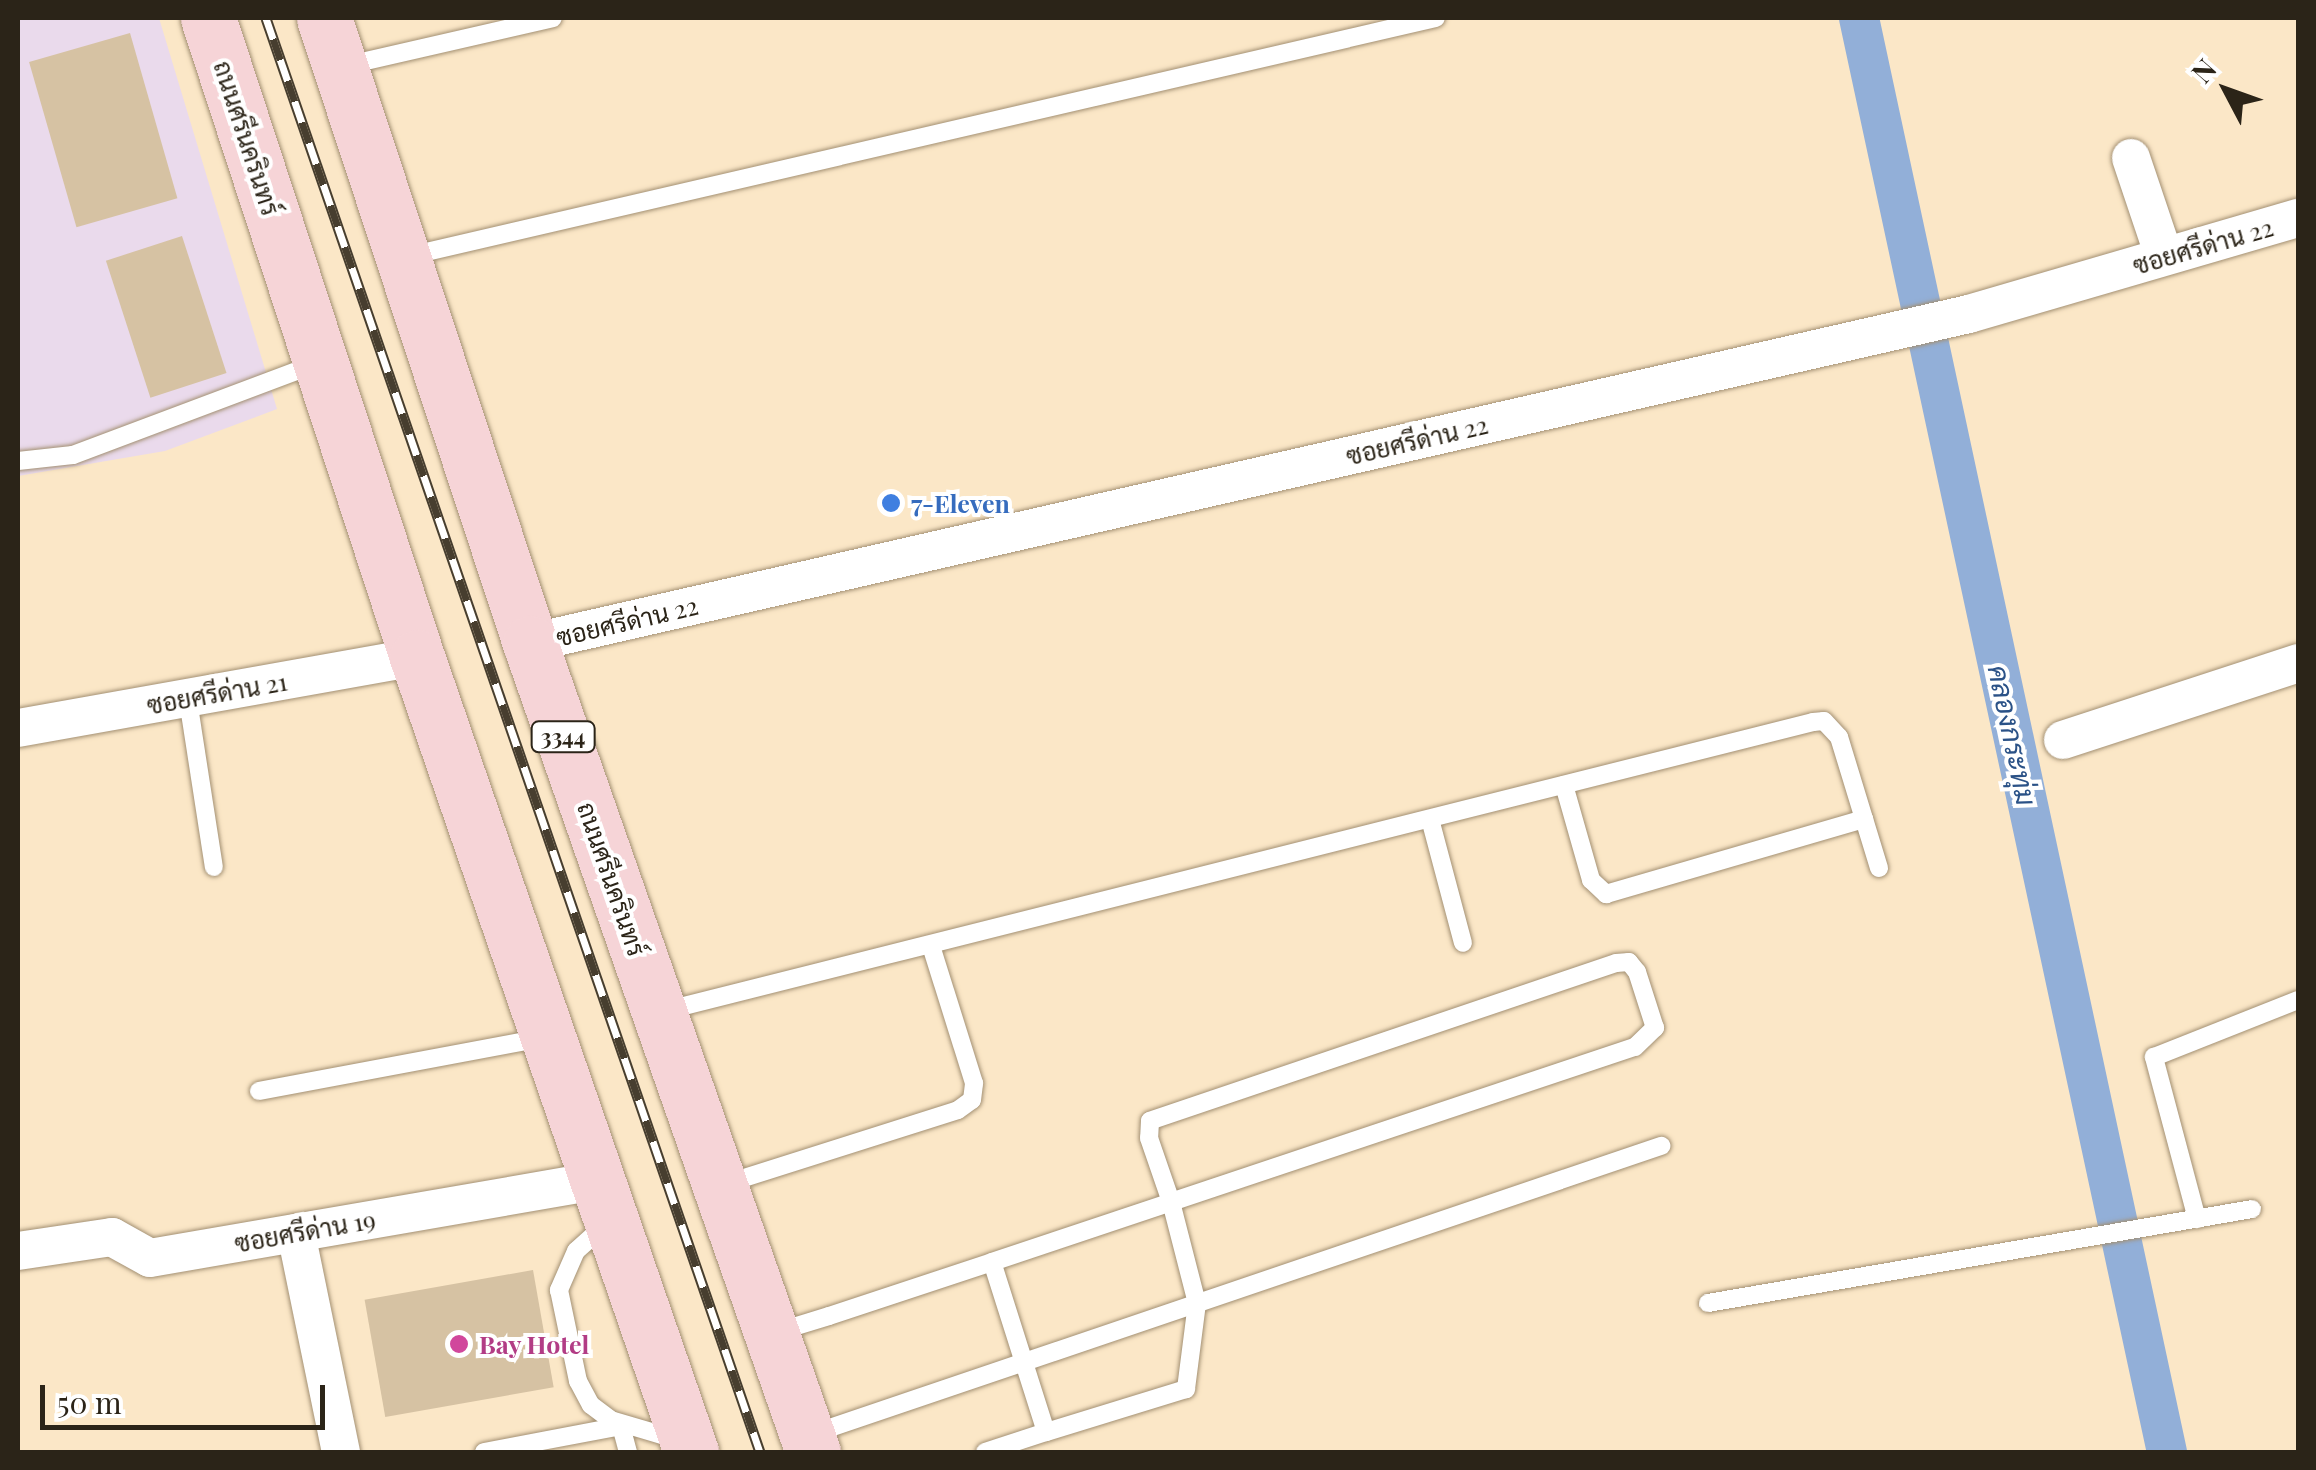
<!DOCTYPE html>
<meta charset="utf-8">
<style>
body{margin:0}
#map{position:relative;width:2316px;height:1470px;overflow:hidden;background:#fbe7c7;font-family:"Playfair Display",Sarabun,serif}
div>[style]{position:absolute}
.industrial>*{inset:0;background:#eadaec}
.canal>*{height:40px;margin:-20px;padding:0 20px;transform-origin:20px;border-radius:20px;background:#92afd8}
.building>*{inset:0;background:#d6c2a3;transform-origin:0 0}
.roads{filter:drop-shadow(0 0 2px #a39073) drop-shadow(0 0 2px #a39073)}
.service>*{height:18px;margin:-9px;padding:0 9px;transform-origin:9px;border-radius:9px;background:#fff}
.minor>*{height:38px;margin:-19px;padding:0 19px;transform-origin:19px;border-radius:19px;background:#fff}
.primary>*{height:55px;margin:-27.5px;padding:0 27.5px;transform-origin:27.5px;border-radius:27.5px;background:#f6d4d7}
.rail>*{height:11px;margin-top:-5.5px;transform-origin:0;background:repeating-linear-gradient(90deg,#fff 0 22px,#473e2f 0 44px);box-sizing:border-box;border-block:2px solid #473e2f}
.dots>*{width:28px;height:28px;translate:-50% -50%;box-sizing:border-box;border:5px solid #fff;border-radius:50%}
span{translate:-50% -50%;white-space:nowrap;text-align:center;line-height:1.15;-webkit-text-stroke:8px #fff;paint-order:stroke}
.shield-label span{padding:2px 8px;background:#fff;border:2px solid;border-radius:8px;-webkit-text-stroke-width:0}
.shield-label{font-size:22px;color:#2b2418;font-weight:700}
.street-label{font-size:25px;color:#2b2418}
.shop-label{font-size:25px;color:#366cbe;font-weight:700}
.left{translate:0 -50%;text-align:left}
.hotel-label{font-size:25px;color:#b23c85;font-weight:700}
.water-label{font-size:28px;color:#2b5287;font-style:italic}
.frame{position:absolute;inset:0;border:20px solid #2b2418;pointer-events:none}
.north{position:absolute;left:2176px;top:40px;width:100px;height:100px;-webkit-text-stroke:8px #fff;paint-order:stroke;rotate:311deg;font-size:28px;font-weight:700;line-height:40px;text-align:center;color:#2b2418}
.north::after{content:'';display:block;margin:auto;width:35px;height:45px;background:#2b2418;clip-path:polygon(50% 0,100% 100%,50% 72%,0 100%)}
.scale{position:absolute;left:40px;top:1385px;width:285px;height:45px;box-sizing:border-box;border:5px solid #2b2418;border-top:0;padding-left:12px;font-size:30px;line-height:35px;white-space:nowrap;color:#2b2418;-webkit-text-stroke:8px #fff;paint-order:stroke}
</style>
<div id="map">
<div class="industrial">
<div style="clip-path:polygon(18px 18px,159px 18px,277px 409px,165px 451px,18px 476px)"></div>
</div>
<div class="canal">
<div style="left:1859px;top:18px;width:1467px;rotate:77.88deg"></div>
</div>
<div class="building">
<div style="left:130px;top:33px;width:172px;height:105px;rotate:74deg"></div>
<div style="left:182px;top:236px;width:144px;height:80px;rotate:72deg"></div>
<div style="left:533px;top:1270px;width:119px;height:171px;rotate:80deg"></div>
</div>
<div class="roads">
<div class="service">
<div style="left:344px;top:66px;width:214px;rotate:-12.9deg"></div>
<div style="left:409px;top:256px;width:1054px;rotate:-13.05deg"></div>
<div style="left:18px;top:461px;width:55px;rotate:-6.2deg"></div>
<div style="left:73px;top:455px;width:259px;rotate:-20.6deg"></div>
<div style="left:188px;top:700px;width:169px;rotate:81.2deg"></div>
<div style="left:1564px;top:785px;width:99px;rotate:74.1deg"></div>
<div style="left:1591px;top:880px;width:21px;rotate:43deg"></div>
<div style="left:1606px;top:894px;width:269px;rotate:-16.2deg"></div>
<div style="left:1430px;top:819px;width:128px;rotate:75.1deg"></div>
<div style="left:664px;top:1011px;width:1185px;rotate:-14.12deg"></div>
<div style="left:1813px;top:722px;width:11px;rotate:-5deg"></div>
<div style="left:1824px;top:721px;width:22px;rotate:47deg"></div>
<div style="left:1839px;top:737px;width:137px;rotate:73deg"></div>
<div style="left:259px;top:1091px;width:289px;rotate:-10.6deg"></div>
<div style="left:725px;top:1184px;width:244px;rotate:-17.6deg"></div>
<div style="left:958px;top:1110px;width:17px;rotate:-36deg"></div>
<div style="left:972px;top:1100px;width:17px;rotate:-83deg"></div>
<div style="left:974px;top:1083px;width:144px;rotate:-107.4deg"></div>
<div style="left:2197px;top:1219px;width:168px;rotate:-104.9deg"></div>
<div style="left:2154px;top:1057px;width:155px;rotate:-21.6deg"></div>
<div style="left:606px;top:1224px;width:40px;rotate:138deg"></div>
<div style="left:576px;top:1251px;width:43px;rotate:113.6deg"></div>
<div style="left:559px;top:1290px;width:93px;rotate:78.2deg"></div>
<div style="left:578px;top:1381px;width:27px;rotate:62deg"></div>
<div style="left:591px;top:1405px;width:25px;rotate:37deg"></div>
<div style="left:611px;top:1420px;width:70px;rotate:16.6deg"></div>
<div style="left:1708px;top:1303px;width:552px;rotate:-9.8deg"></div>
<div style="left:777px;top:1332px;width:54px;rotate:-17.1deg"></div>
<div style="left:829px;top:1316px;width:172px;rotate:-18.3deg"></div>
<div style="left:992px;top:1262px;width:189px;rotate:-18.5deg"></div>
<div style="left:1171px;top:1202px;width:489px;rotate:-18.5deg"></div>
<div style="left:1635px;top:1047px;width:28px;rotate:-44deg"></div>
<div style="left:1655px;top:1028px;width:59px;rotate:-107.8deg"></div>
<div style="left:1637px;top:972px;width:13px;rotate:-129deg"></div>
<div style="left:1629px;top:962px;width:13px;rotate:176deg"></div>
<div style="left:1616px;top:963px;width:492px;rotate:161.3deg"></div>
<div style="left:1150px;top:1121px;width:17px;rotate:93deg"></div>
<div style="left:1149px;top:1138px;width:68px;rotate:71deg"></div>
<div style="left:1171px;top:1202px;width:104px;rotate:75.6deg"></div>
<div style="left:1197px;top:1303px;width:87px;rotate:97.3deg"></div>
<div style="left:1186px;top:1389px;width:146px;rotate:162.9deg"></div>
<div style="left:1046px;top:1432px;width:178px;rotate:-107.6deg"></div>
<div style="left:812px;top:1434px;width:897px;rotate:-18.74deg"></div>
<div style="left:484px;top:1452px;width:139px;rotate:-10.7deg"></div>
<div style="left:621px;top:1426px;width:27px;rotate:75deg"></div>
<div style="left:985px;top:1452px;width:64px;rotate:-18.2deg"></div>
</div>
<div class="minor">
<div style="left:2131px;top:158px;width:103px;rotate:71.4deg"></div>
<div style="left:530px;top:643px;width:1476px;rotate:-12.88deg"></div>
<div style="left:1969px;top:314px;width:343px;rotate:-16.3deg"></div>
<div style="left:18px;top:728px;width:405px;rotate:-10.1deg"></div>
<div style="left:2063px;top:740px;width:247px;rotate:-18.1deg"></div>
<div style="left:296px;top:1233px;width:224px;rotate:78.4deg"></div>
<div style="left:18px;top:1251px;width:95px;rotate:-8.5deg"></div>
<div style="left:112px;top:1237px;width:43px;rotate:28.9deg"></div>
<div style="left:150px;top:1258px;width:455px;rotate:-9.8deg"></div>
</div>
<div class="primary">
<div style="left:208px;top:18px;width:672px;rotate:71.89deg"></div>
<div style="left:417px;top:657px;width:841px;rotate:70.98deg"></div>
<div style="left:324px;top:18px;width:658px;rotate:71.76deg"></div>
<div style="left:530px;top:643px;width:857px;rotate:70.72deg"></div>
</div>
</div>
<div class="rail">
<div style="left:266px;top:18px;width:1517px;rotate:70.99deg"></div>
</div>
<div class="dots">
<div style="left:891px;top:503px;background:#3f7fe0"></div>
<div style="left:459px;top:1344px;background:#d1479c"></div>
</div>
<div class="shield-label">
<span style="left:563px;top:737px">3344</span>
</div>
<div class="street-label">
<span style="left:247px;top:138px;rotate:72deg">ถนนศรีนครินทร์</span>
<span style="left:2203px;top:246px;rotate:-16deg">ซอยศรีด่าน 22</span>
<span style="left:1417px;top:440px;rotate:-13deg">ซอยศรีด่าน 22</span>
<span style="left:627px;top:621px;rotate:-13deg">ซอยศรีด่าน 22</span>
<span style="left:217px;top:693px;rotate:-10deg">ซอยศรีด่าน 21</span>
<span style="left:612px;top:879px;rotate:71deg">ถนนศรีนครินทร์</span>
<span style="left:305px;top:1231px;rotate:-10deg">ซอยศรีด่าน 19</span>
</div>
<div class="shop-label">
<span class="left" style="left:911px;top:503px">7-Eleven</span>
</div>
<div class="hotel-label">
<span class="left" style="left:479px;top:1344px">Bay Hotel</span>
</div>
<div class="water-label">
<span style="left:2013px;top:735px;rotate:78deg">คลองกระทุ่ม</span>
</div>
<div class="frame"></div>
<div class="north">N</div>
<div class="scale">50 m</div>
</div>
